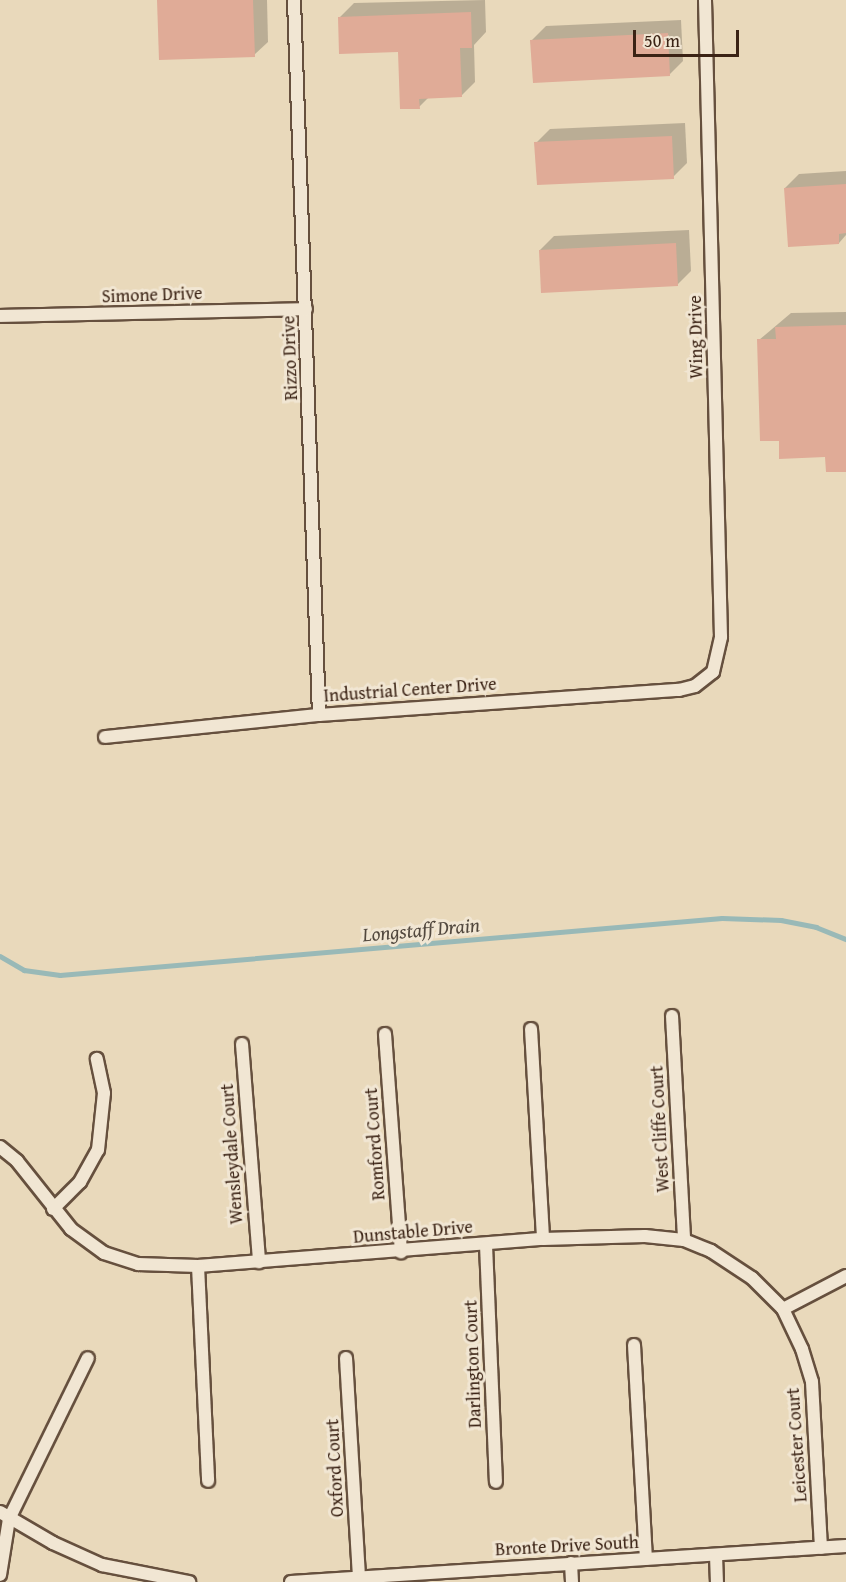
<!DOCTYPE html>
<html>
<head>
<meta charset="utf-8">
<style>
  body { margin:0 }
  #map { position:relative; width:846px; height:1582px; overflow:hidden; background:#e9d9bb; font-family:"Gentium Book Plus",serif }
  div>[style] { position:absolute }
  .shadow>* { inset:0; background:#0003 }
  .stream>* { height:4.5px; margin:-2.25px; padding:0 2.25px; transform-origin:2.25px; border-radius:2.25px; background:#99b9b7 }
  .building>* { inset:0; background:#e0ab97 }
  .roads { filter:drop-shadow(2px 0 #66503e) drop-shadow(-2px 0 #66503e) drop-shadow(0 2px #66503e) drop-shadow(0 -2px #66503e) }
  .street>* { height:12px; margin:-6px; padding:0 6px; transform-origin:6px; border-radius:6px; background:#f1e6d3 }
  span { translate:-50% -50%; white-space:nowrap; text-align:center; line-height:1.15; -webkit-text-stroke:6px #f1e6d3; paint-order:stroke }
  .street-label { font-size:18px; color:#3b2315 }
  .water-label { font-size:20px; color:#52483e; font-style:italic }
  .scale { position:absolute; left:633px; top:30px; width:106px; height:27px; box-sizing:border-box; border:3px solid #3b2315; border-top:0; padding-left:8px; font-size:18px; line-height:21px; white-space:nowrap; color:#3b2315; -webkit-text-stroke:4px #f1e6d3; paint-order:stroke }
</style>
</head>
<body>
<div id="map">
  <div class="shadow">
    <div style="clip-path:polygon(159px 0,267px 0,268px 42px,254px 55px)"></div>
    <div style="clip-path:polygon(485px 0,486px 32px,474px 45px,475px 82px,461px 96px,429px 97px,419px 107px,399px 51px,340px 17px,354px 3px)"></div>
    <div style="clip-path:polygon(681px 20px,683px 61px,669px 75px,532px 40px,546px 26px)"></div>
    <div style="clip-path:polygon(685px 123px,687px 163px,673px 177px,536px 143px,550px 129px)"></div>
    <div style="clip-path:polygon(846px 171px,846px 235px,839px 243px,785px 188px,799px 174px)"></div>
    <div style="clip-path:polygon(689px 230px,691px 271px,677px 285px,540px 250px,554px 236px)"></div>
    <div style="clip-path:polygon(846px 312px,846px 470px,827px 456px,780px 439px,759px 340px,791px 313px)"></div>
  </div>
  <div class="stream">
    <div style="left:0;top:956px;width:28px;rotate:30deg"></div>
    <div style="left:24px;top:970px;width:36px;rotate:8deg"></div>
    <div style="left:60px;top:975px;width:664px;rotate:-4.92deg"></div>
    <div style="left:722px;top:918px;width:59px;rotate:1.9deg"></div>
    <div style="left:781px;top:920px;width:36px;rotate:11deg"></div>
    <div style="left:816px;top:927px;width:32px;rotate:22deg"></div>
  </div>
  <div class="building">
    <div style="clip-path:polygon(157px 0,253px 0,255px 57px,159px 60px)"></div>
    <div style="clip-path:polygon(471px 12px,472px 48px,460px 48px,462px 97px,419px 99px,420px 109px,400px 109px,398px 52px,339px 54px,338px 17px)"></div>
    <div style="clip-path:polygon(668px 33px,670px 76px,533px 83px,530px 40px)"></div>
    <div style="clip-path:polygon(672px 136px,674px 179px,537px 185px,534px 142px)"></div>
    <div style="clip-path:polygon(846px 184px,846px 233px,839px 234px,839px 244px,788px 247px,784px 188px)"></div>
    <div style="clip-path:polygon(676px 243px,678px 286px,541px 293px,539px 250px)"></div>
    <div style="clip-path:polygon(846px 325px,846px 472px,826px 472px,825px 457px,779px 459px,779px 441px,760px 441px,757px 339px,776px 339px,775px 327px)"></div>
  </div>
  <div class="roads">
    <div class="street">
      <div style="left:294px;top:0;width:715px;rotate:88deg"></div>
      <div style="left:0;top:316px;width:306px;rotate:-1.3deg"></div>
      <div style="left:105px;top:737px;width:215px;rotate:-5.9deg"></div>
      <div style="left:319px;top:715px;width:361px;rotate:-4deg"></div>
      <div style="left:679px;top:690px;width:16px;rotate:-14deg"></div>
      <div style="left:695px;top:686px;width:23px;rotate:-38deg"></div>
      <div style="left:713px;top:672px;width:36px;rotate:-77deg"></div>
      <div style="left:721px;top:637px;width:637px;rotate:-91.44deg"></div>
      <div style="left:672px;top:1016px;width:224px;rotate:86.9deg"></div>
      <div style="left:531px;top:1029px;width:210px;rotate:86.7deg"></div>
      <div style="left:385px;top:1034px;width:219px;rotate:85.8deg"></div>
      <div style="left:242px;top:1044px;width:219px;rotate:85.5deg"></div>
      <div style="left:0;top:1147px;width:22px;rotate:39deg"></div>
      <div style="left:17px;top:1161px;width:87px;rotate:51.5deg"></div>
      <div style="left:71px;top:1229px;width:41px;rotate:36deg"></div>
      <div style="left:104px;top:1253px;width:36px;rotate:18deg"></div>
      <div style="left:138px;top:1264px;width:60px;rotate:1.9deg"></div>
      <div style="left:198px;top:1266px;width:346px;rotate:-4.5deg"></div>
      <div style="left:543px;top:1239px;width:102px;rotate:-1.7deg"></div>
      <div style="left:645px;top:1236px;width:39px;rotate:6deg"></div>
      <div style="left:684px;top:1240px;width:29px;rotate:22deg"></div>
      <div style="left:711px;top:1251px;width:49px;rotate:33.4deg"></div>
      <div style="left:752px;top:1278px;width:44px;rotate:45deg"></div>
      <div style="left:783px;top:1309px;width:71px;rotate:-27.6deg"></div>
      <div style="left:53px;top:1209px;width:38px;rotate:-45deg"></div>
      <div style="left:80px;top:1182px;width:37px;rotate:-61deg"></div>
      <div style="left:98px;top:1150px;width:57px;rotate:-84deg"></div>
      <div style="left:104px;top:1093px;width:35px;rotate:-102deg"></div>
      <div style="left:486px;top:1245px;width:237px;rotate:87.6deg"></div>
      <div style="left:198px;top:1266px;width:215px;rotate:87.3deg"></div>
      <div style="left:783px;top:1309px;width:44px;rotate:64.6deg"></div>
      <div style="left:802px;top:1349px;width:34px;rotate:73deg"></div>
      <div style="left:812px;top:1382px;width:166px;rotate:86.9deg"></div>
      <div style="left:634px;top:1345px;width:214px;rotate:86.8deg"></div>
      <div style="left:346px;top:1358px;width:219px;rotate:86.6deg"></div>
      <div style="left:0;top:1512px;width:61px;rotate:30.3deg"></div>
      <div style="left:53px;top:1543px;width:54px;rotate:24.2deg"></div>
      <div style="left:102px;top:1565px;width:89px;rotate:11.1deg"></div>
      <div style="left:716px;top:1555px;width:27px;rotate:88deg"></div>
      <div style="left:571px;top:1563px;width:19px;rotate:87deg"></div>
      <div style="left:0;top:1575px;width:57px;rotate:-80.9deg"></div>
      <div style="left:9px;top:1519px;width:179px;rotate:-63.9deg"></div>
      <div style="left:291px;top:1582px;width:556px;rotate:-3.71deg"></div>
    </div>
  </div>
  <div class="street-label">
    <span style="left:152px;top:295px;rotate:-2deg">Simone Drive</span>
    <span style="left:696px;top:337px;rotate:-91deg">Wing Drive</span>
    <span style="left:290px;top:358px;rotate:-92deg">Rizzo Drive</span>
    <span style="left:410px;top:690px;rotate:-4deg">Industrial Center Drive</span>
    <span style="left:660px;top:1129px;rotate:-93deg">West Cliffe Court</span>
    <span style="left:375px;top:1144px;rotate:-94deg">Romford Court</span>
    <span style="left:232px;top:1154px;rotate:-94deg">Wensleydale Court</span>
    <span style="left:413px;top:1232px;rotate:-5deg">Dunstable Drive</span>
    <span style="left:473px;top:1364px;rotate:-92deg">Darlington Court</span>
    <span style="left:797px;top:1445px;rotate:-94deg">Leicester Court</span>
    <span style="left:335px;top:1468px;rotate:-93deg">Oxford Court</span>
    <span style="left:567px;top:1546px;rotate:-3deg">Bronte Drive South</span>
  </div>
  <div class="water-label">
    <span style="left:421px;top:929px;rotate:-5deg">Longstaff Drain</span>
  </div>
  <div class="scale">50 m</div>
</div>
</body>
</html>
